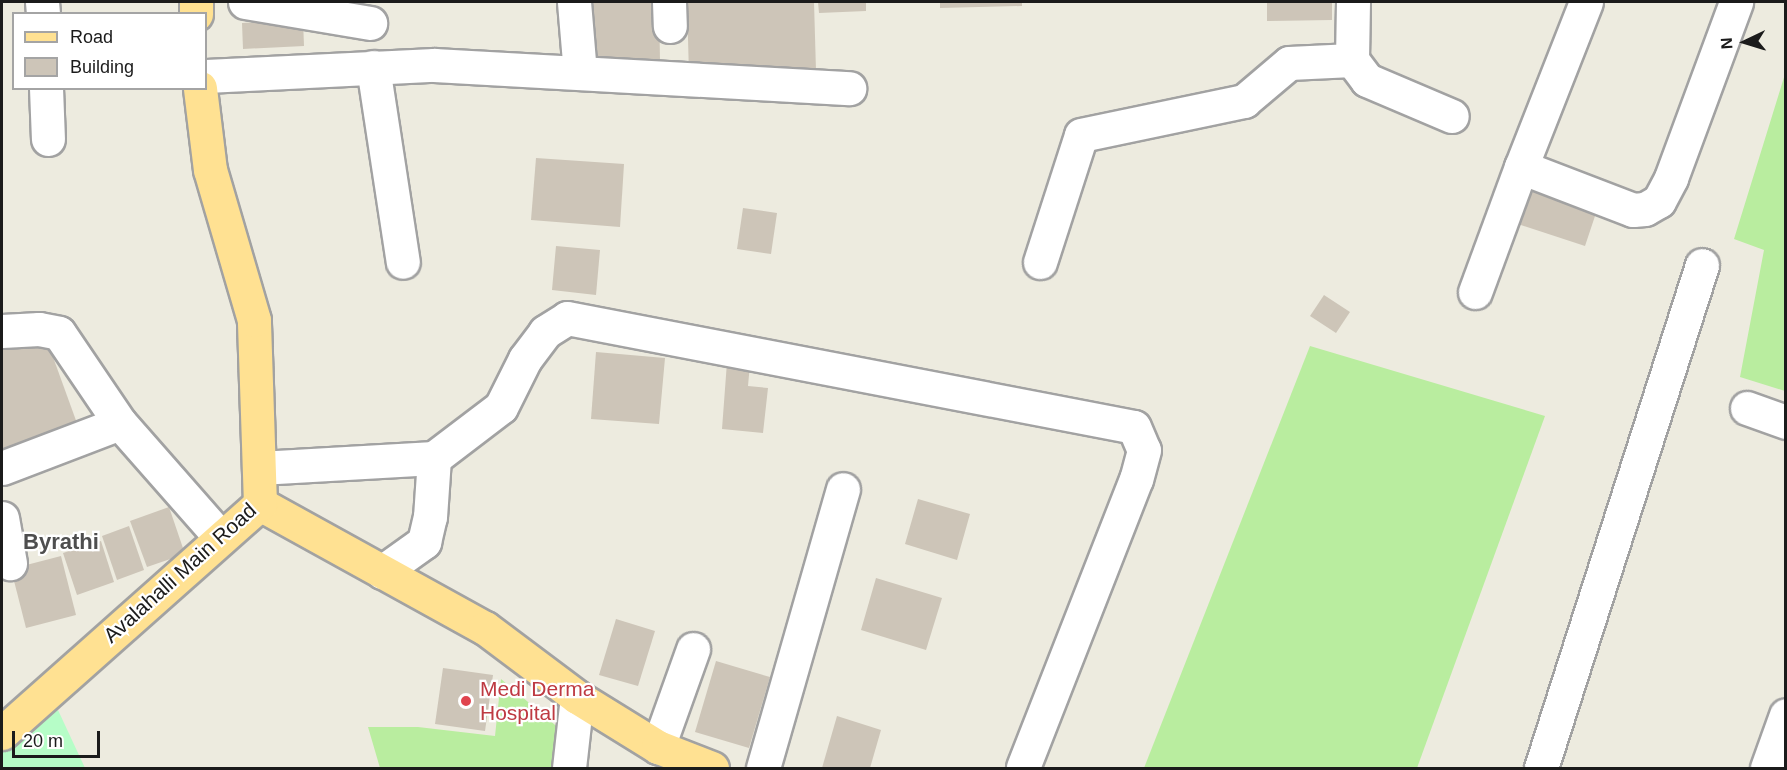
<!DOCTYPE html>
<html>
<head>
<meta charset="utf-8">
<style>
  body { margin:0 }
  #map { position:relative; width:1787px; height:770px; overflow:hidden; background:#edebdf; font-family:Helvetica,sans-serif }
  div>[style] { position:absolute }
  .grass>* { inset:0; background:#b9ed9f }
  .park>* { inset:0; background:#b6fdc7 }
  .building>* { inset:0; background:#cdc5b8 }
  .roads { filter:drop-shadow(2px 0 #a2a2a2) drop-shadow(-2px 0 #a2a2a2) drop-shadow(0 2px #a2a2a2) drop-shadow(0 -2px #a2a2a2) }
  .minor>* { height:33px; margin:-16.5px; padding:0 16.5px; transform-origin:16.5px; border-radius:16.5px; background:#fff }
  .major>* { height:33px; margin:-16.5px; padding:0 16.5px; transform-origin:16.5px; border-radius:16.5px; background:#ffe192 }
  .dots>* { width:16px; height:16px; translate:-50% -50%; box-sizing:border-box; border:3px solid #fff; border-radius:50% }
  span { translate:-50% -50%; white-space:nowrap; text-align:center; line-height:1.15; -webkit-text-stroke:4.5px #fff; paint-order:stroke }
  .street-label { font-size:21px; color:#1b1b1b }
  .health-label { font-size:21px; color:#be3a42 }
  .left { translate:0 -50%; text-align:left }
  .neighbourhood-label { font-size:22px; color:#4e4e4e; font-weight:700 }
  .frame { position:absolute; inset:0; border:3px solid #1b1b1b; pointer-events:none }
  .legend { position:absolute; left:12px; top:12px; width:195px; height:78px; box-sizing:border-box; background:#fff; border:2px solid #a4a4a4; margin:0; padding:8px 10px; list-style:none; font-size:18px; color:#1b1b1b }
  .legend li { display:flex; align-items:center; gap:12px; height:30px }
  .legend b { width:30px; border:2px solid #a4a4a4 }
  .north { position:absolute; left:1715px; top:12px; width:60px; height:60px; -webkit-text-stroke:4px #fff; paint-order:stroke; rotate:266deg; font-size:16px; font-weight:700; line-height:24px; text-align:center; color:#1b1b1b }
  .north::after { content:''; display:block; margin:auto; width:21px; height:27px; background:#1b1b1b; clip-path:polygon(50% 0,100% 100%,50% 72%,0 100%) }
  .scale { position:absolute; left:12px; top:731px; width:88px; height:27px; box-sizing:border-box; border:3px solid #1b1b1b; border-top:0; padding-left:8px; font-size:18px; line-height:21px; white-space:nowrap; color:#1b1b1b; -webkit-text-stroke:4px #fff; paint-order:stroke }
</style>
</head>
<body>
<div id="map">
  <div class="grass">
    <div style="clip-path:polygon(1785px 74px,1785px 391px,1740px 377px,1764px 250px,1734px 239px)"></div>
    <div style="clip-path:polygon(1310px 346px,1545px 416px,1417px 768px,1144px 768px)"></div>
    <div style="clip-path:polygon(501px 679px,561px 730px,557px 768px,380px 768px,368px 727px,418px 727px,495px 736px)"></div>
  </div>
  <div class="park">
    <div style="clip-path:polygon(58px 710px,85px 768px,2px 768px,2px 749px)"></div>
  </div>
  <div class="building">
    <div style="clip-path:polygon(585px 2px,659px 2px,660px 62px,586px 62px)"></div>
    <div style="clip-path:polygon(687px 2px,814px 2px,816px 71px,689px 75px)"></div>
    <div style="clip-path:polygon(818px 2px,866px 2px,866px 11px,819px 13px)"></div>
    <div style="clip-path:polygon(940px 2px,1022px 2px,1022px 6px,940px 8px)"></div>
    <div style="clip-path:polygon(1267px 2px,1332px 2px,1332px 20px,1267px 21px)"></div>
    <div style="clip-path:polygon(303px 20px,304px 46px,243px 49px,242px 23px)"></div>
    <div style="clip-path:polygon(536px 158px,624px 164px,620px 227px,531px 220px)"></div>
    <div style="clip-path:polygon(1529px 190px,1596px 213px,1585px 246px,1518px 224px)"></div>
    <div style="clip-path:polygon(743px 208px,777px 213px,771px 254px,737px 249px)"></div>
    <div style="clip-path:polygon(556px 246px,600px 250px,596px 295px,552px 290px)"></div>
    <div style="clip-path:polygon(1324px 295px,1350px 312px,1336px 333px,1310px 316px)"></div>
    <div style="clip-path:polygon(49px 346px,78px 426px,2px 453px,2px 350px)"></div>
    <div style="clip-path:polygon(596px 352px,665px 358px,659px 424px,591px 419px)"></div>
    <div style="clip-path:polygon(727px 362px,750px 364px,748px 386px,768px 388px,763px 433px,722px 429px)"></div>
    <div style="clip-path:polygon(918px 499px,970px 514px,957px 560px,905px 544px)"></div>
    <div style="clip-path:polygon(169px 507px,185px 554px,147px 567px,130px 521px)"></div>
    <div style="clip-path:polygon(129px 526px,144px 570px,117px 580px,102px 536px)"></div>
    <div style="clip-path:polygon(101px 541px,114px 582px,77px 595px,63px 553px)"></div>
    <div style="clip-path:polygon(61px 556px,76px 615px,26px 628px,11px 569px)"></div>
    <div style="clip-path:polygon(876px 578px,942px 598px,926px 650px,861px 630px)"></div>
    <div style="clip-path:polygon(616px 619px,655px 631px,638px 686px,599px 675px)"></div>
    <div style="clip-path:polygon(716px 661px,770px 677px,749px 748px,695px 732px)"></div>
    <div style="clip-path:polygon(443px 668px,493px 675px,485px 731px,435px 724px)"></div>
    <div style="clip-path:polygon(837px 716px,881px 730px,870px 768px,822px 768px)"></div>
  </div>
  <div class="roads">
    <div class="minor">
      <div style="left:42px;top:2px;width:12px;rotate:85deg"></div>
      <div style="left:245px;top:2px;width:127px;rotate:9.5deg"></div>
      <div style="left:574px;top:2px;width:71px;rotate:85.2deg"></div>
      <div style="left:669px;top:2px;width:24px;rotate:88deg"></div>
      <div style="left:1353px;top:2px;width:58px;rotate:91deg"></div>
      <div style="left:1352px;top:60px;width:25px;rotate:53deg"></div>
      <div style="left:1367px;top:80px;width:92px;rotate:23deg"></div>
      <div style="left:1586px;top:2px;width:177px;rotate:111.5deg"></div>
      <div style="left:1521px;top:167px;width:120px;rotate:21deg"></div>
      <div style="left:1633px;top:210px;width:12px;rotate:-5deg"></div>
      <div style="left:1645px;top:209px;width:16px;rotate:-30deg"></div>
      <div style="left:1659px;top:201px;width:26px;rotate:-62deg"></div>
      <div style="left:1671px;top:178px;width:188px;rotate:-69.7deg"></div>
      <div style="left:373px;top:67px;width:197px;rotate:81.3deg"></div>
      <div style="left:206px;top:76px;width:228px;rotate:-2.8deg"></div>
      <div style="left:434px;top:65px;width:416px;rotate:3.2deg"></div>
      <div style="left:46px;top:88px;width:51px;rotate:87.8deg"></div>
      <div style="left:1040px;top:262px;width:133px;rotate:-72.1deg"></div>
      <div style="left:1081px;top:135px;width:167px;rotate:-11.8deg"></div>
      <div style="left:1244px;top:101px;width:59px;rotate:-40.2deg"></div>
      <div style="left:1289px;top:63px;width:63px;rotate:-2.7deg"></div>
      <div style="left:1475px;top:292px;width:133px;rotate:-69.8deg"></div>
      <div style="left:2px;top:331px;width:37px;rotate:-3deg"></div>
      <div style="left:39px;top:329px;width:20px;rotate:11deg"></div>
      <div style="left:59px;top:333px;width:109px;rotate:55.9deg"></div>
      <div style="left:120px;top:423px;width:153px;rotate:48.7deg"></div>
      <div style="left:1747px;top:408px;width:41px;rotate:19.7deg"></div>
      <div style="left:2px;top:468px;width:126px;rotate:-20.9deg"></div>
      <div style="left:259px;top:468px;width:175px;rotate:-3.3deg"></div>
      <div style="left:434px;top:458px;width:84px;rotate:-37.3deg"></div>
      <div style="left:501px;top:407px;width:54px;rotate:-63.4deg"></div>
      <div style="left:525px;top:359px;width:34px;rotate:-53deg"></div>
      <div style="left:545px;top:332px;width:26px;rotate:-32deg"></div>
      <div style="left:567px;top:318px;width:577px;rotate:10.88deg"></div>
      <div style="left:1134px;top:427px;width:25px;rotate:67deg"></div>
      <div style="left:1144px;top:450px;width:30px;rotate:105deg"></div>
      <div style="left:1136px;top:479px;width:310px;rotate:111.4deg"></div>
      <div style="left:2px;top:518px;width:46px;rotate:79.9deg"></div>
      <div style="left:382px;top:572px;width:52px;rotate:-35.5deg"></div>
      <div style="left:424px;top:542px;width:26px;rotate:-77deg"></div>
      <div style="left:430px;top:517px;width:59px;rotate:-86.1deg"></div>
      <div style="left:658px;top:747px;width:104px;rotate:-70.3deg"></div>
      <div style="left:569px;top:768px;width:71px;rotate:-83.6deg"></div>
      <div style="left:763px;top:768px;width:290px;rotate:-74deg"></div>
      <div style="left:1541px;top:768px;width:528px;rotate:-72.25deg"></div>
      <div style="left:1767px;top:768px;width:56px;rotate:-70.3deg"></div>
    </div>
    <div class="major">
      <div style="left:196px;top:2px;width:12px;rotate:90deg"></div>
      <div style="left:260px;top:504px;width:257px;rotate:28.9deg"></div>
      <div style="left:485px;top:628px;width:115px;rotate:36.9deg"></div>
      <div style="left:577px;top:697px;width:95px;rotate:31.7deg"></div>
      <div style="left:658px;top:747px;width:58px;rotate:21.3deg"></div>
      <div style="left:2px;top:733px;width:345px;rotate:-41.6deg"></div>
      <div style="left:260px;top:504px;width:184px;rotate:-91.9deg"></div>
      <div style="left:254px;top:320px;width:156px;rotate:-106.3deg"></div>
      <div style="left:210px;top:170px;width:83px;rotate:-97deg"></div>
    </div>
  </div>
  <div class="dots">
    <div style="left:466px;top:701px;background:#e0444e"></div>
  </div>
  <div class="street-label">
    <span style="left:180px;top:573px;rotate:-42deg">Avalahalli Main Road</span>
  </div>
  <div class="health-label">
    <span class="left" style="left:480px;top:701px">Medi Derma<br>Hospital</span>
  </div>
  <div class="neighbourhood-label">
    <span style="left:61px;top:542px">Byrathi</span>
  </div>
  <div class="frame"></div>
  <ul class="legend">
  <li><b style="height:8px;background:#ffe192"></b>Road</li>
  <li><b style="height:16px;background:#cdc5b8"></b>Building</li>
  </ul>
  <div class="north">N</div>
  <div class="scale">20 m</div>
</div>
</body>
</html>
